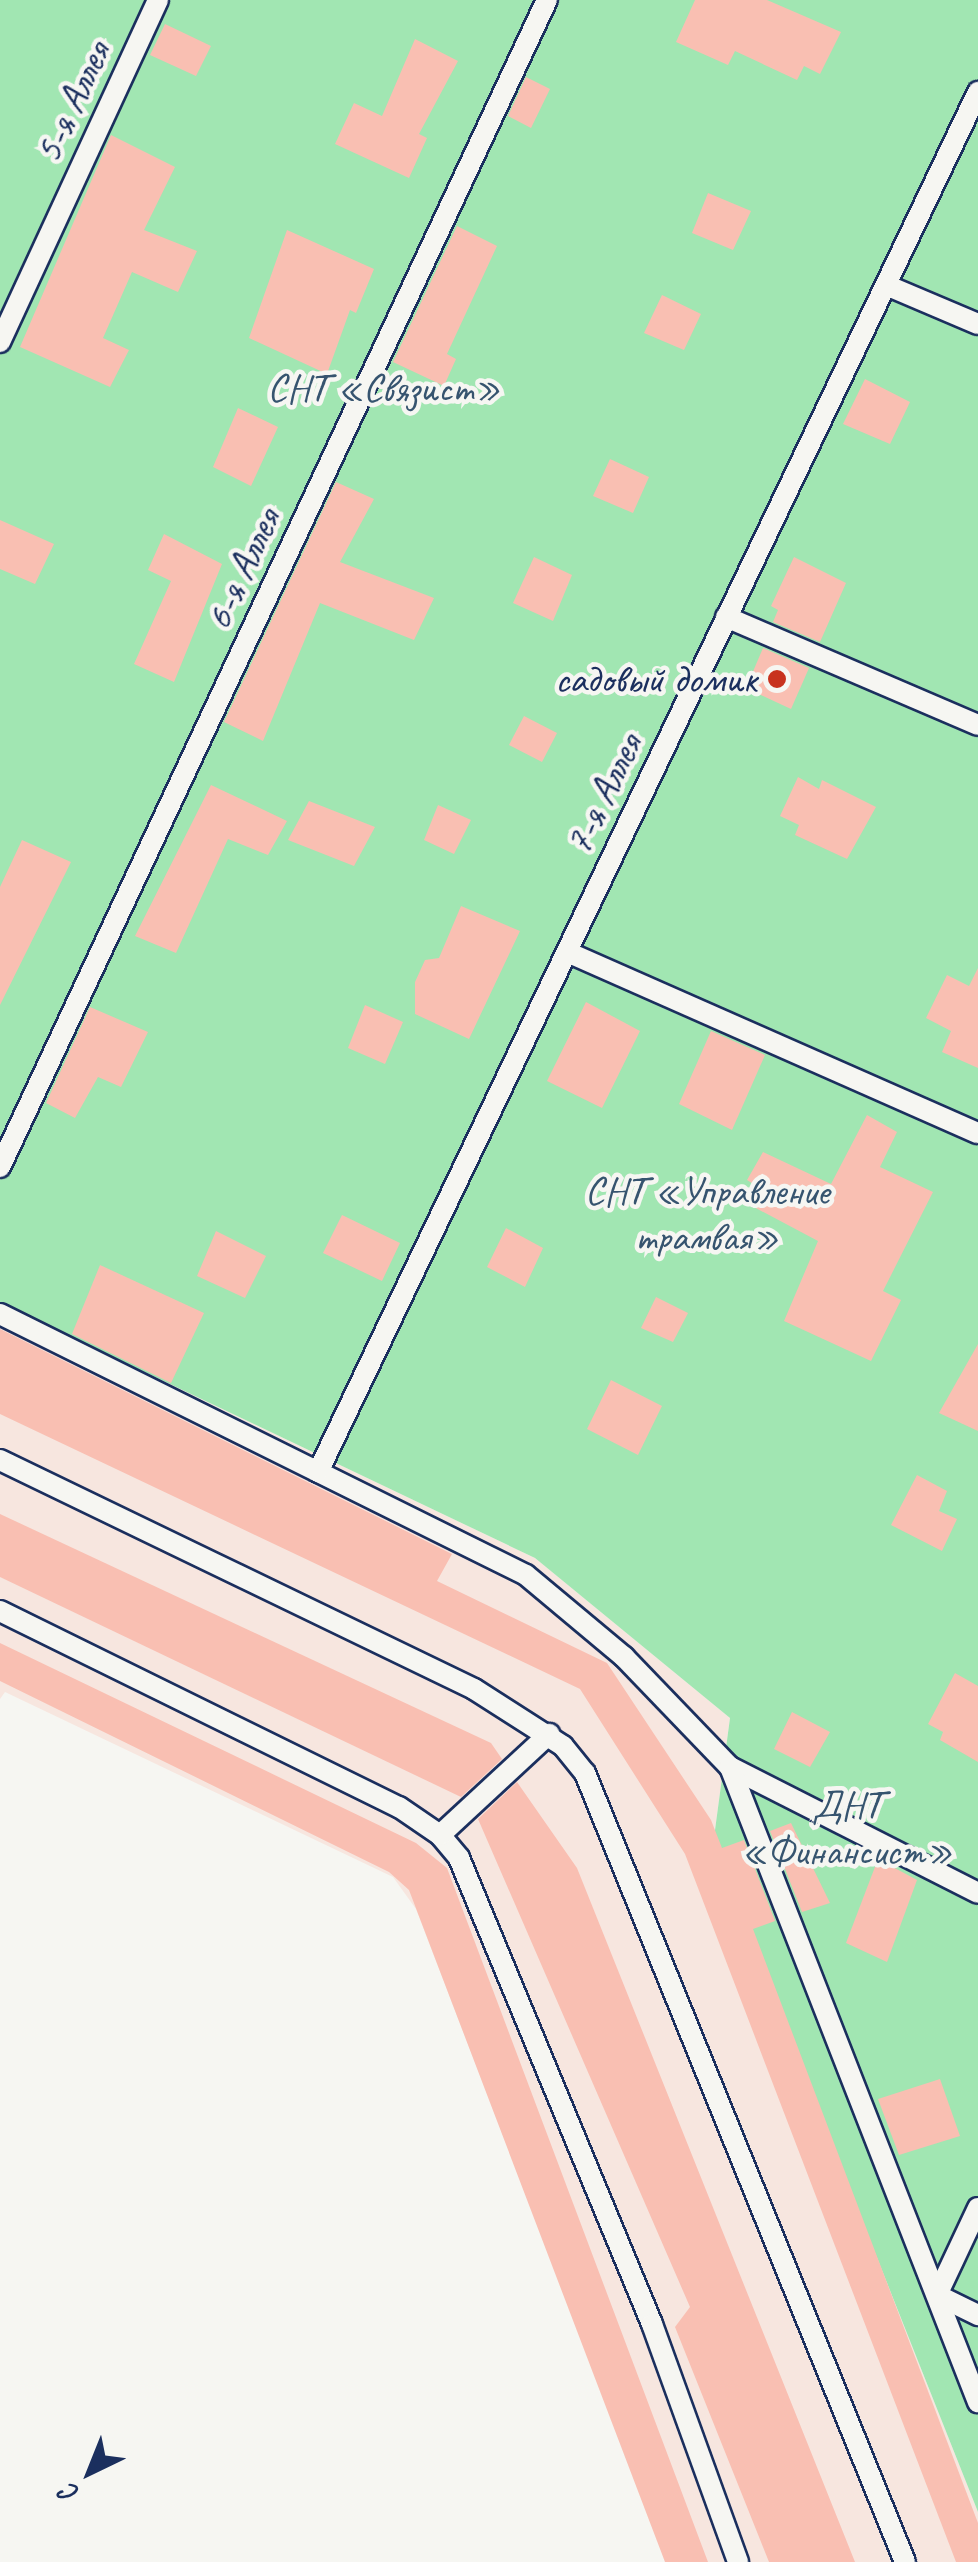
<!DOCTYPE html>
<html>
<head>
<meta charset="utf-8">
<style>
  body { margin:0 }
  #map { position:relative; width:978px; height:2562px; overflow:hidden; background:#f6f6f2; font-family:Caveat,sans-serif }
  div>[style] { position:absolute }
  .built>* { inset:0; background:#f7e6df }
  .green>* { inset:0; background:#a1e6b2 }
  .building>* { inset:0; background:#f9bfb2 }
  .roads { filter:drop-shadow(2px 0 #1b2f5e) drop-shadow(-2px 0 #1b2f5e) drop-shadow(0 2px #1b2f5e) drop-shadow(0 -2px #1b2f5e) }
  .service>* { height:20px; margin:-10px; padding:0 10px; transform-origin:10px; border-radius:10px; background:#f6f6f2 }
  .dots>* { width:28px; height:28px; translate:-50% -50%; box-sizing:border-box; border:5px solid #f6f6f2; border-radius:50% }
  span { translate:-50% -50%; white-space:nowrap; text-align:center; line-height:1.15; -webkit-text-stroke:9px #f6f6f2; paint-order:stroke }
  .street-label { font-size:40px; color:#1b2f5e }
  .park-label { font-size:40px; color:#36546f }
  .poi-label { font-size:40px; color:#1b2f5e }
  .right { translate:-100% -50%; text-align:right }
  .north { position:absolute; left:40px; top:2422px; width:100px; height:100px; -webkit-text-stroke:8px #f6f6f2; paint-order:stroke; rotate:223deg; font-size:28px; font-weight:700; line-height:40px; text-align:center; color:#1b2f5e }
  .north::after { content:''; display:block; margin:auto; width:35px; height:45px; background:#1b2f5e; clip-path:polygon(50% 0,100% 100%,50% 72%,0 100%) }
</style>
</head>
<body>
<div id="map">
  <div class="built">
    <div style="clip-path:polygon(0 1303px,535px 1558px,730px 1718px,713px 1845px,978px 2512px,978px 2562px,667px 2562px,416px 1909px,393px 1877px,5px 1692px,0 1699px)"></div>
  </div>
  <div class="green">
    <div style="clip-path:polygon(0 0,978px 0,978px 2512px,713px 1845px,730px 1718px,535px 1558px,0 1303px)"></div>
  </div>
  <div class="building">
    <div style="clip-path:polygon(695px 0,767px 0,841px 32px,820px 74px,804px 66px,797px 80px,735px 51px,728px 65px,676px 42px)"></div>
    <div style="clip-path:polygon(165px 24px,211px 46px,196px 76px,150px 55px)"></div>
    <div style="clip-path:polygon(415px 39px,458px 61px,419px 134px,427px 138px,409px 178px,335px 144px,354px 103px,382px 116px)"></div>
    <div style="clip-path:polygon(526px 77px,550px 89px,531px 128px,508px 116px)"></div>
    <div style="clip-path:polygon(111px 135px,175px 167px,144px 230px,197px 251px,178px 292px,132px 272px,103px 338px,129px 350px,110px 387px,20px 347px)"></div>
    <div style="clip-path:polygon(708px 193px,751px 211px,733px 250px,692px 233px)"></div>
    <div style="clip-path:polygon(457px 226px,497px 246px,447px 354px,456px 359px,444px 386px,393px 362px)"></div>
    <div style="clip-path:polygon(287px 230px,374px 269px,356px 313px,350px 310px,327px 374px,249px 338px)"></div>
    <div style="clip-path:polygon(662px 295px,701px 314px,684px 350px,644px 333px)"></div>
    <div style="clip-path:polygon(865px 379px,910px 402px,890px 444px,843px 424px)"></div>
    <div style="clip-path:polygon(238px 408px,278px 427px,251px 486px,213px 467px)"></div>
    <div style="clip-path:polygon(610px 459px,649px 477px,633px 513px,593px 496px)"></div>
    <div style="clip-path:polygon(336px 482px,374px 499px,340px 562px,434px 598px,414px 640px,320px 603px,263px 741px,224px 722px)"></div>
    <div style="clip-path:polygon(0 520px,54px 544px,35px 584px,0 569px)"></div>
    <div style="clip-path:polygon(164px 534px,222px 564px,174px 682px,134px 664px,171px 581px,148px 570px)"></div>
    <div style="clip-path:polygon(534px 557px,572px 575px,553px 621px,513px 603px)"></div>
    <div style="clip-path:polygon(794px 557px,846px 583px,820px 642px,773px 622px,778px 610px,771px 606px)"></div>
    <div style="clip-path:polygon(763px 648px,809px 668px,791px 709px,746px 688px)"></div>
    <div style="clip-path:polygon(524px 716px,557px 733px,542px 762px,509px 745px)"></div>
    <div style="clip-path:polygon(798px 777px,819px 789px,822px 780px,876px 807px,847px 859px,795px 835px,799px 825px,780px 816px)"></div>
    <div style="clip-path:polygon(211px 785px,287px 821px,268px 855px,228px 839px,176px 953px,135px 936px)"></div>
    <div style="clip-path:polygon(309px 801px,375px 827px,354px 866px,288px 840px)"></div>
    <div style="clip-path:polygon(438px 805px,471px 820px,454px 854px,424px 840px)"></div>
    <div style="clip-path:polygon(22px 840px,71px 862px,0 1005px,0 887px)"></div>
    <div style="clip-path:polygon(461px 906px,520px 931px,469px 1039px,415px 1014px,415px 982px,425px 960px,439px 958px)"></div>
    <div style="clip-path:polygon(978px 968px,978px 1068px,942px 1052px,951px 1031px,926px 1018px,947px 975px,969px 986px)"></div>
    <div style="clip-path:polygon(586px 1002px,640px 1031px,602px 1108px,547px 1081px)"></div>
    <div style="clip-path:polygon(365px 1005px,403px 1022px,385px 1064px,348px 1048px)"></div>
    <div style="clip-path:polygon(90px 1007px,148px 1032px,121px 1087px,98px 1077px,75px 1118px,46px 1103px)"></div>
    <div style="clip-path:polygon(711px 1031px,765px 1055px,732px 1130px,679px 1104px)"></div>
    <div style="clip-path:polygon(867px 1115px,897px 1132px,880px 1167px,933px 1192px,883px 1291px,901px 1300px,871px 1361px,784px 1321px,818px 1241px,750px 1205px,758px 1187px,747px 1180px,763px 1152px,831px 1184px)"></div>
    <div style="clip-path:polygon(342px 1215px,400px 1243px,382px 1281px,323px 1253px)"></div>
    <div style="clip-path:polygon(506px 1228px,543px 1248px,525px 1287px,487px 1267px)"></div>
    <div style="clip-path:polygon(216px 1231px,266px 1256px,245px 1298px,197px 1276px)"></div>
    <div style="clip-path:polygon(100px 1265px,204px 1313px,171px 1383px,72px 1334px)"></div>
    <div style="clip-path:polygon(656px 1297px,688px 1313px,673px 1342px,641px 1328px)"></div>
    <div style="clip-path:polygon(0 1329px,452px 1554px,437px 1581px,607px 1663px,711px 1820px,722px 1848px,744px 1840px,775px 1921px,753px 1929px,978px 2523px,978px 2562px,956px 2562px,685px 1854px,580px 1689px,0 1414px)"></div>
    <div style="clip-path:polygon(978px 1344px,978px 1431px,939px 1413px)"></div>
    <div style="clip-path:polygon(611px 1380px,662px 1406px,638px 1455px,587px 1429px)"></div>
    <div style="clip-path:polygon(917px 1475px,947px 1491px,939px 1511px,957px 1519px,942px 1551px,891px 1525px)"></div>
    <div style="clip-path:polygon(0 1514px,491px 1743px,502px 1759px,461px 1797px,0 1577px)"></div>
    <div style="clip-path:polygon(0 1643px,416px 1843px,447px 1868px,708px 2562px,665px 2562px,409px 1890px,389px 1872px,0 1681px)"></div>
    <div style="clip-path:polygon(955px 1673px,978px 1686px,978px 1762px,940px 1740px,943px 1732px,928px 1724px)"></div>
    <div style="clip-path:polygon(792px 1712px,830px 1732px,810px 1767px,774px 1749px)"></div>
    <div style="clip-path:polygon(517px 1782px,577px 1868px,855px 2562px,769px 2562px,675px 2327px,690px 2307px,478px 1819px)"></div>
    <div style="clip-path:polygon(791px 1823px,830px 1903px,802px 1912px,770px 1831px)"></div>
    <div style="clip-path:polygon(878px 1859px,917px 1880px,887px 1962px,846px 1943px)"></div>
    <div style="clip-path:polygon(940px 2079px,960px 2136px,899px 2155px,878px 2099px)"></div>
  </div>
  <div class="roads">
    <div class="service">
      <div style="left:886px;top:285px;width:100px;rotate:23deg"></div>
      <div style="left:0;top:342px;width:377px;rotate:-65.2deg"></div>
      <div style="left:726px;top:617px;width:274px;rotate:23.2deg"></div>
      <div style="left:567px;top:952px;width:449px;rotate:23.8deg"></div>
      <div style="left:0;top:1167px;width:1289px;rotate:-64.89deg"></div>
      <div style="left:0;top:1314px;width:587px;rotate:26.39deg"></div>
      <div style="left:526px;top:1575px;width:128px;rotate:39.9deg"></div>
      <div style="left:624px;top:1657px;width:153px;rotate:46.1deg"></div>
      <div style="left:730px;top:1767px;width:278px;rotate:26.9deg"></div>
      <div style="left:0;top:1460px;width:526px;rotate:25.79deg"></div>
      <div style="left:474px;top:1689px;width:106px;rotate:32.6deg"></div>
      <div style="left:563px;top:1746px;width:35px;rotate:51deg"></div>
      <div style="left:585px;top:1773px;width:851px;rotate:67.92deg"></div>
      <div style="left:318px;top:1472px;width:1530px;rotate:-64.44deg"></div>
      <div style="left:0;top:1611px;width:445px;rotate:26.2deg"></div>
      <div style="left:399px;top:1807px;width:50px;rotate:34.3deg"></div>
      <div style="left:440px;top:1835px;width:30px;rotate:50deg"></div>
      <div style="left:459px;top:1858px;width:504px;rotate:67.5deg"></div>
      <div style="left:652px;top:2324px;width:253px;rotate:70.1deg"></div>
      <div style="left:730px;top:1767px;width:682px;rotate:68.67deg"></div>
      <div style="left:440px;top:1835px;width:149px;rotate:-42.8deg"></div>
      <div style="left:978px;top:2208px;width:96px;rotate:115.2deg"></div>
      <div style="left:937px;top:2295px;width:46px;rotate:26deg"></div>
    </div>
  </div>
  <div class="dots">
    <div style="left:777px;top:679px;background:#c8321e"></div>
  </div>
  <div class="street-label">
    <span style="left:72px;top:102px;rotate:-65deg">5-я Аллея</span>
    <span style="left:242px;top:569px;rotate:-65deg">6-я Аллея</span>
    <span style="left:603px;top:794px;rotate:-64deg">7-я Аллея</span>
  </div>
  <div class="park-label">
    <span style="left:384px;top:388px">СНТ «Связист»</span>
    <span style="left:707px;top:1214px">СНТ «Управление<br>трамвая»</span>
    <span style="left:847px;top:1828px">ДНТ<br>«Финансист»</span>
  </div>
  <div class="poi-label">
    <span class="right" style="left:757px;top:679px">садовый домик</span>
  </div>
  <div class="north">С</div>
</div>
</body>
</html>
